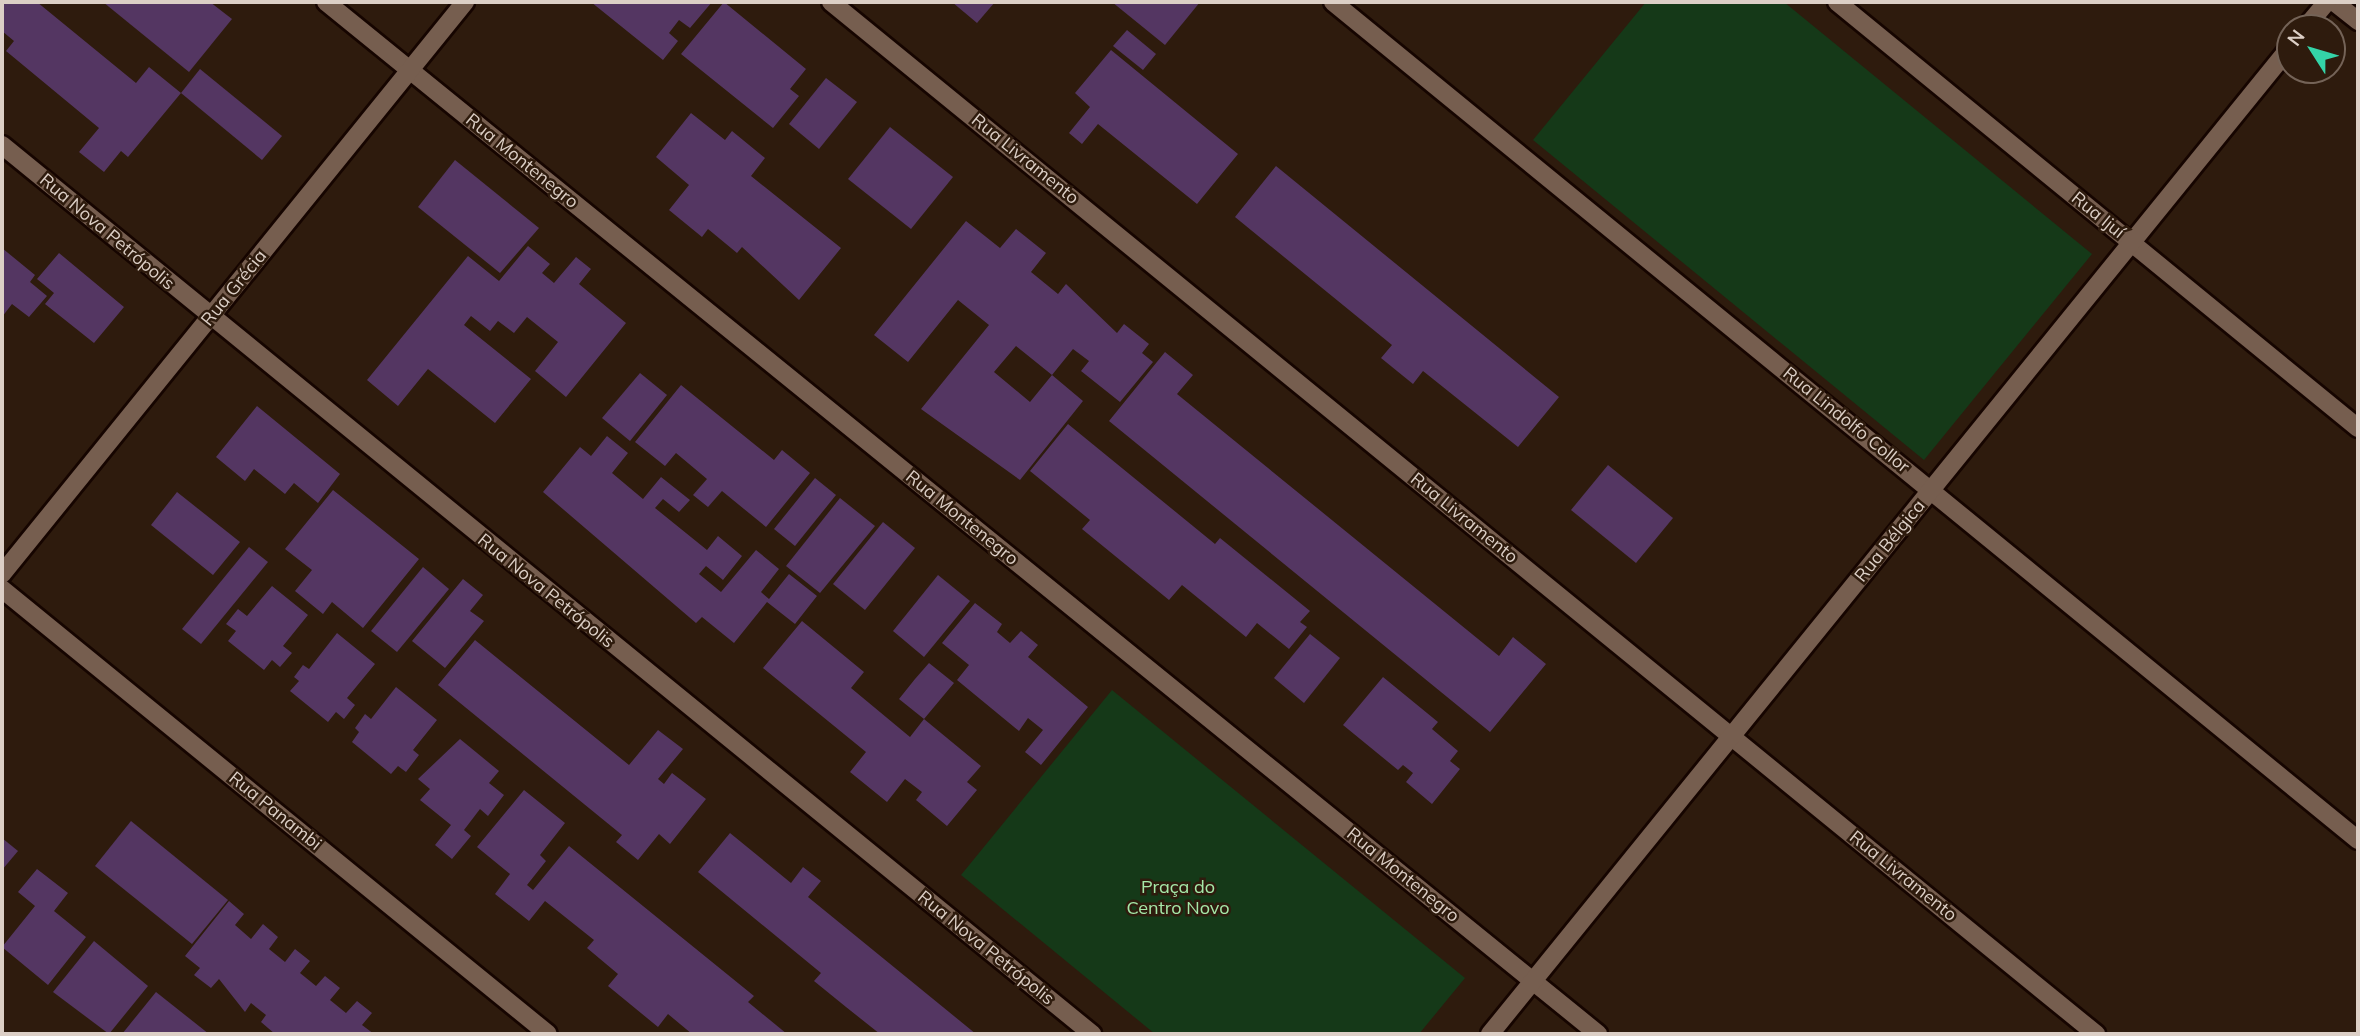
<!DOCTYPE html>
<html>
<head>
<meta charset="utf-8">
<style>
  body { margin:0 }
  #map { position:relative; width:2360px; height:1036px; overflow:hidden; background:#2e1b0d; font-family:Mulish,sans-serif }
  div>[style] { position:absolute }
  .green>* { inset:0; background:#153918 }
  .building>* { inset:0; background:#543662 }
  .roads { filter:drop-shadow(2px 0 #160500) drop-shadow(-2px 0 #160500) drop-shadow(0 2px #160500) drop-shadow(0 -2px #160500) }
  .minor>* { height:18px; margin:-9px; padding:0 9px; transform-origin:9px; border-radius:9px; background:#765e4f }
  .secondary>* { height:18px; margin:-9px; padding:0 9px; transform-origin:9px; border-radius:9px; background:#765e4f }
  span { translate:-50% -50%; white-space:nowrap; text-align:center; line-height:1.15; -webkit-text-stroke:5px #2e1b0d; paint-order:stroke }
  .street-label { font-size:18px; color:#dccfc6 }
  .park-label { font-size:18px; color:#a5e8a8 }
  .frame { position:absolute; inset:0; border:4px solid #dccfc6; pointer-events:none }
  .north { position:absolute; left:2276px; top:14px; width:70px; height:70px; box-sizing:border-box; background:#2e1b0d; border:2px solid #746357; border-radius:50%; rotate:307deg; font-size:19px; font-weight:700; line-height:28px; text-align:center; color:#dccfc6 }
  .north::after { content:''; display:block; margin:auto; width:24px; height:32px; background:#34d4a8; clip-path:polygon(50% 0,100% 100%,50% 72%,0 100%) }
</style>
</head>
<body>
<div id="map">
  <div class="green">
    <div style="clip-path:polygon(1646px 2px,1784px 2px,2092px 254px,1924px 460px,1533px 140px)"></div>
    <div style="clip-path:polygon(1112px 690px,1465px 978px,1419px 1034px,1155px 1034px,961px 875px)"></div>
  </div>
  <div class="building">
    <div style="clip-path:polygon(2px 2px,37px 2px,136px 83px,149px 67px,181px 93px,128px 157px,121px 151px,104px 172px,79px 152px,99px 128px,6px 51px,14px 41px,2px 31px)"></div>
    <div style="clip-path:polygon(103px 2px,210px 2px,232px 19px,189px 72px)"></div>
    <div style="clip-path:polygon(591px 2px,712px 2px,690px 28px,679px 20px,669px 33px,678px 41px,663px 60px)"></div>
    <div style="clip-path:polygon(724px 2px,806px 69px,790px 89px,799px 96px,773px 128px,681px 54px)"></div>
    <div style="clip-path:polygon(952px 2px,995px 2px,977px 23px)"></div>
    <div style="clip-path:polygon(1112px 2px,1200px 2px,1165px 45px)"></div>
    <div style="clip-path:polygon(1127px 30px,1156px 54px,1143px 70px,1113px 46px)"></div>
    <div style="clip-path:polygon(1111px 50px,1238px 154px,1197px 204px,1098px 124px,1082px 144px,1069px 133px,1090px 107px,1075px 93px)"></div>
    <div style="clip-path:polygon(200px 69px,282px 136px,262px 160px,181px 93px)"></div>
    <div style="clip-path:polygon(826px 78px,857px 102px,819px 149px,789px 124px)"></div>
    <div style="clip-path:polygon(691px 113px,725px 140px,732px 131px,765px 158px,751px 176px,841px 248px,799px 300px,742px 247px,737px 253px,708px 229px,702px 237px,669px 210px,689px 185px,656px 157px)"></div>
    <div style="clip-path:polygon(890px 127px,953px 177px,911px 229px,848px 179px)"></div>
    <div style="clip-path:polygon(455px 160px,539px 228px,500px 273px,418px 207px)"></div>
    <div style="clip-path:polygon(1276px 166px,1559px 397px,1518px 447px,1423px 371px,1413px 384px,1381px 358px,1392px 345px,1235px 217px)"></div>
    <div style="clip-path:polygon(966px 221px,1000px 248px,1016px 229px,1046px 253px,1031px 272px,1058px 294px,1066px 284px,1117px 333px,1124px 324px,1149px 344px,1142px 353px,1153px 362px,1120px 402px,1081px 371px,1089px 361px,1073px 349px,1052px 375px,1016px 346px,994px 372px,1030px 402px,1052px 375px,1083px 401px,1020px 480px,921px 409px,989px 325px,958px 300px,908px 362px,874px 335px)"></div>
    <div style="clip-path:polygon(528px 246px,550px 264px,542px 273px,554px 283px,576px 257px,591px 269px,579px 284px,626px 323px,566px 397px,535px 371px,558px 342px,527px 317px,514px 333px,498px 321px,490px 331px,471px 316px,464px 325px,531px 379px,495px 423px,428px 369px,398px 406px,367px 380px,468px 256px,499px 281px)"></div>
    <div style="clip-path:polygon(2px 248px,35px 275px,30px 282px,47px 296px,29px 317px,12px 304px,2px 317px)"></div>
    <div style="clip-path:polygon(59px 253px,124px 307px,94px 343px,45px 304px,54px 293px,37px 279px)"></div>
    <div style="clip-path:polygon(1165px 352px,1193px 375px,1177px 394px,1499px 656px,1513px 637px,1546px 664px,1490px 732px,1109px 421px)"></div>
    <div style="clip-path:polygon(640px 373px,667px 395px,630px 441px,602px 418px)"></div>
    <div style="clip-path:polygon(681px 385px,774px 460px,782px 450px,810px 473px,766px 527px,722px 491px,708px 507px,693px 495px,707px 479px,676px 453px,665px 466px,635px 442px)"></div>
    <div style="clip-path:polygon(257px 406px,340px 474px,318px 503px,294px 483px,285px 494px,254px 469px,245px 481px,216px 457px)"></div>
    <div style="clip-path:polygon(1068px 424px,1215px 544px,1220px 538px,1310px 611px,1300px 622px,1307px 627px,1289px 649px,1257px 623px,1246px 637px,1182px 585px,1169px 600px,1082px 529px,1090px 520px,1030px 471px)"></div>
    <div style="clip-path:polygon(607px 436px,628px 453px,612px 473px,643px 499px,661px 477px,690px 500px,679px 512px,663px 499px,655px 508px,707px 550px,718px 536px,742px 556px,723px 580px,706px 566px,699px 574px,721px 592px,756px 550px,779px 569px,761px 592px,769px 599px,789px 574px,817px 596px,795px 624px,767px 602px,734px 643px,702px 617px,696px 623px,543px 492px,580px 447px,591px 456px)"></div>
    <div style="clip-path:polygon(1608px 465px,1673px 518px,1636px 563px,1571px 510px)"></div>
    <div style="clip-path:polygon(815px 478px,836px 495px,795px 546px,774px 529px)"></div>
    <div style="clip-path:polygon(333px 490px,419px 559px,363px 628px,332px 602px,323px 614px,295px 591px,312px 570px,285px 549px)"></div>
    <div style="clip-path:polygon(177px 492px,240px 542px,213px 575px,151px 525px)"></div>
    <div style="clip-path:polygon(840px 498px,875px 526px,820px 593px,786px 566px)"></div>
    <div style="clip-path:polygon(883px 522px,915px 548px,865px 610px,833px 584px)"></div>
    <div style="clip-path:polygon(249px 547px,268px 562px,201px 644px,182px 629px)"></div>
    <div style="clip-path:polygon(423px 567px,449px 589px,397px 652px,371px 631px)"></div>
    <div style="clip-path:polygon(938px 575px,970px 601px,924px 657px,893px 631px)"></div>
    <div style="clip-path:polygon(463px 579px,483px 595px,470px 611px,484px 621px,445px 668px,412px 641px)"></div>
    <div style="clip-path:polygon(272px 586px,308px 615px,283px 646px,292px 653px,280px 667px,272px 660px,264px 670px,228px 641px,236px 631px,226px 624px,238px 609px,247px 616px)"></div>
    <div style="clip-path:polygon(975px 603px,1002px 624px,997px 632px,1010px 643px,1021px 631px,1038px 645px,1028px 657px,1088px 707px,1041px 765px,1025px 752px,1043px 730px,1028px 718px,1019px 731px,957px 680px,969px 665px,942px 643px)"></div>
    <div style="clip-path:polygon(802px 621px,864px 672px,851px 688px,910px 737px,924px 719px,899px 699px,915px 679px,929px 663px,954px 683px,924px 719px,981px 766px,967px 782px,977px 790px,947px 826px,916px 800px,922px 792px,905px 779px,887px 802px,850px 772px,866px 752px,763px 668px)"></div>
    <div style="clip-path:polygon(337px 633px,375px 664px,347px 698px,355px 705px,344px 719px,336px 712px,328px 722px,290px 691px,299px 681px,294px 677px,303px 665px,309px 669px)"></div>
    <div style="clip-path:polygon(1310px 634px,1340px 658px,1304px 703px,1274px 678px)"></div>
    <div style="clip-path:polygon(475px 640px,629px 765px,658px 730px,683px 749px,658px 779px,664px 784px,672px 773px,706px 799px,670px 844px,659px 834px,638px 860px,616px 842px,622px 835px,438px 685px)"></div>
    <div style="clip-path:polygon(1383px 677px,1438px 722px,1432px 729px,1458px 751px,1450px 761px,1460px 769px,1432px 804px,1406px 782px,1413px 773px,1403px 765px,1398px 770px,1343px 725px)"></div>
    <div style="clip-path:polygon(396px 687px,437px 720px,413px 750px,419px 755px,406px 772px,398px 766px,391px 774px,352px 742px,359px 732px,355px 728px,365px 714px,371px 719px)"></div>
    <div style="clip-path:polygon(460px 739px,499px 771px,489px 783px,504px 795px,488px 816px,480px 809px,464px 830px,471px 836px,452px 859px,435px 845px,451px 825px,420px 800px,430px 789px,418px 779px)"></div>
    <div style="clip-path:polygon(524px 790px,565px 823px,540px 855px,546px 861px,527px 885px,533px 890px,569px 846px,754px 996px,748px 1002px,787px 1034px,692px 1034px,668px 1014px,658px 1027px,608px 986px,618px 974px,587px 948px,594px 940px,545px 901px,529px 921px,495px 894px,510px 874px,477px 847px)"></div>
    <div style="clip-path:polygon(131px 821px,228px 900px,192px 944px,95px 866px)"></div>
    <div style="clip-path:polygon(730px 833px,791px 883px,803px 867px,821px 881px,808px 897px,976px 1034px,880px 1034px,846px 1007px,814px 981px,821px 973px,698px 872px)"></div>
    <div style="clip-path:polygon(2px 838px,18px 851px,2px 870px)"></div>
    <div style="clip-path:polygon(37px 869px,68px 893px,54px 911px,86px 937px,48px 985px,2px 947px,35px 906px,18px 892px)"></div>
    <div style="clip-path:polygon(229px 901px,244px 914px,235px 925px,251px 939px,263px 924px,278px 937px,269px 949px,285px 962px,295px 949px,310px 961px,300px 973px,316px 986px,325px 976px,340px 988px,330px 1000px,346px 1013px,357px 1001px,372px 1013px,362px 1025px,374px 1034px,275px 1034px,261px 1022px,266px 1015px,251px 1003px,245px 1012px,219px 979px,211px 988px,194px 975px,200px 968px,185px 956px)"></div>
    <div style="clip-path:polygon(94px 941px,148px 986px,109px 1034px,53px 992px)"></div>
    <div style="clip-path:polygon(156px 992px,209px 1034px,122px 1034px)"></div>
  </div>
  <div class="roads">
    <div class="minor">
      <div style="left:326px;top:2px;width:1638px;rotate:39.05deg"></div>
      <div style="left:831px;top:2px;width:1633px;rotate:39.21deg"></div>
      <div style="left:1333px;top:2px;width:1324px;rotate:39.27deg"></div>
      <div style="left:1837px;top:2px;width:673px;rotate:39.27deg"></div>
      <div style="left:2334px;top:2px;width:31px;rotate:38deg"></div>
      <div style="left:2305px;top:28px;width:34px;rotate:-50deg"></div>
      <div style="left:2px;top:145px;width:1407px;rotate:39.2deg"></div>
      <div style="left:2px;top:589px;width:704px;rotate:39.18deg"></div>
      <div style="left:1490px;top:1034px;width:1270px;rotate:-50.97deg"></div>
    </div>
    <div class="secondary">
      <div style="left:2px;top:574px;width:736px;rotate:-51.01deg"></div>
    </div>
  </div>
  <div class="street-label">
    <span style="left:1025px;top:159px;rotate:39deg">Rua Livramento</span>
    <span style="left:522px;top:161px;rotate:39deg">Rua Montenegro</span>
    <span style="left:2098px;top:215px;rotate:39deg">Rua Ijuí</span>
    <span style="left:107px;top:232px;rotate:40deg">Rua Nova Petrópolis</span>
    <span style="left:234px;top:288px;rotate:-51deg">Rua Grécia</span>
    <span style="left:1846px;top:420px;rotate:39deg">Rua Lindolfo Collor</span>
    <span style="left:962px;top:518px;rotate:39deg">Rua Montenegro</span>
    <span style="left:1464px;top:518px;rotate:39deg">Rua Livramento</span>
    <span style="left:1890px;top:541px;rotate:-51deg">Rua Bélgica</span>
    <span style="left:546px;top:591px;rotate:39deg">Rua Nova Petrópolis</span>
    <span style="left:275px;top:811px;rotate:39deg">Rua Panambi</span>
    <span style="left:1403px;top:875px;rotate:39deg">Rua Montenegro</span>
    <span style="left:1903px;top:876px;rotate:39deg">Rua Livramento</span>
    <span style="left:986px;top:948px;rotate:39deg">Rua Nova Petrópolis</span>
  </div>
  <div class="park-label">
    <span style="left:1178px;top:898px">Praça do<br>Centro Novo</span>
  </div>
  <div class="frame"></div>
  <div class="north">N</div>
</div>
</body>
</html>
